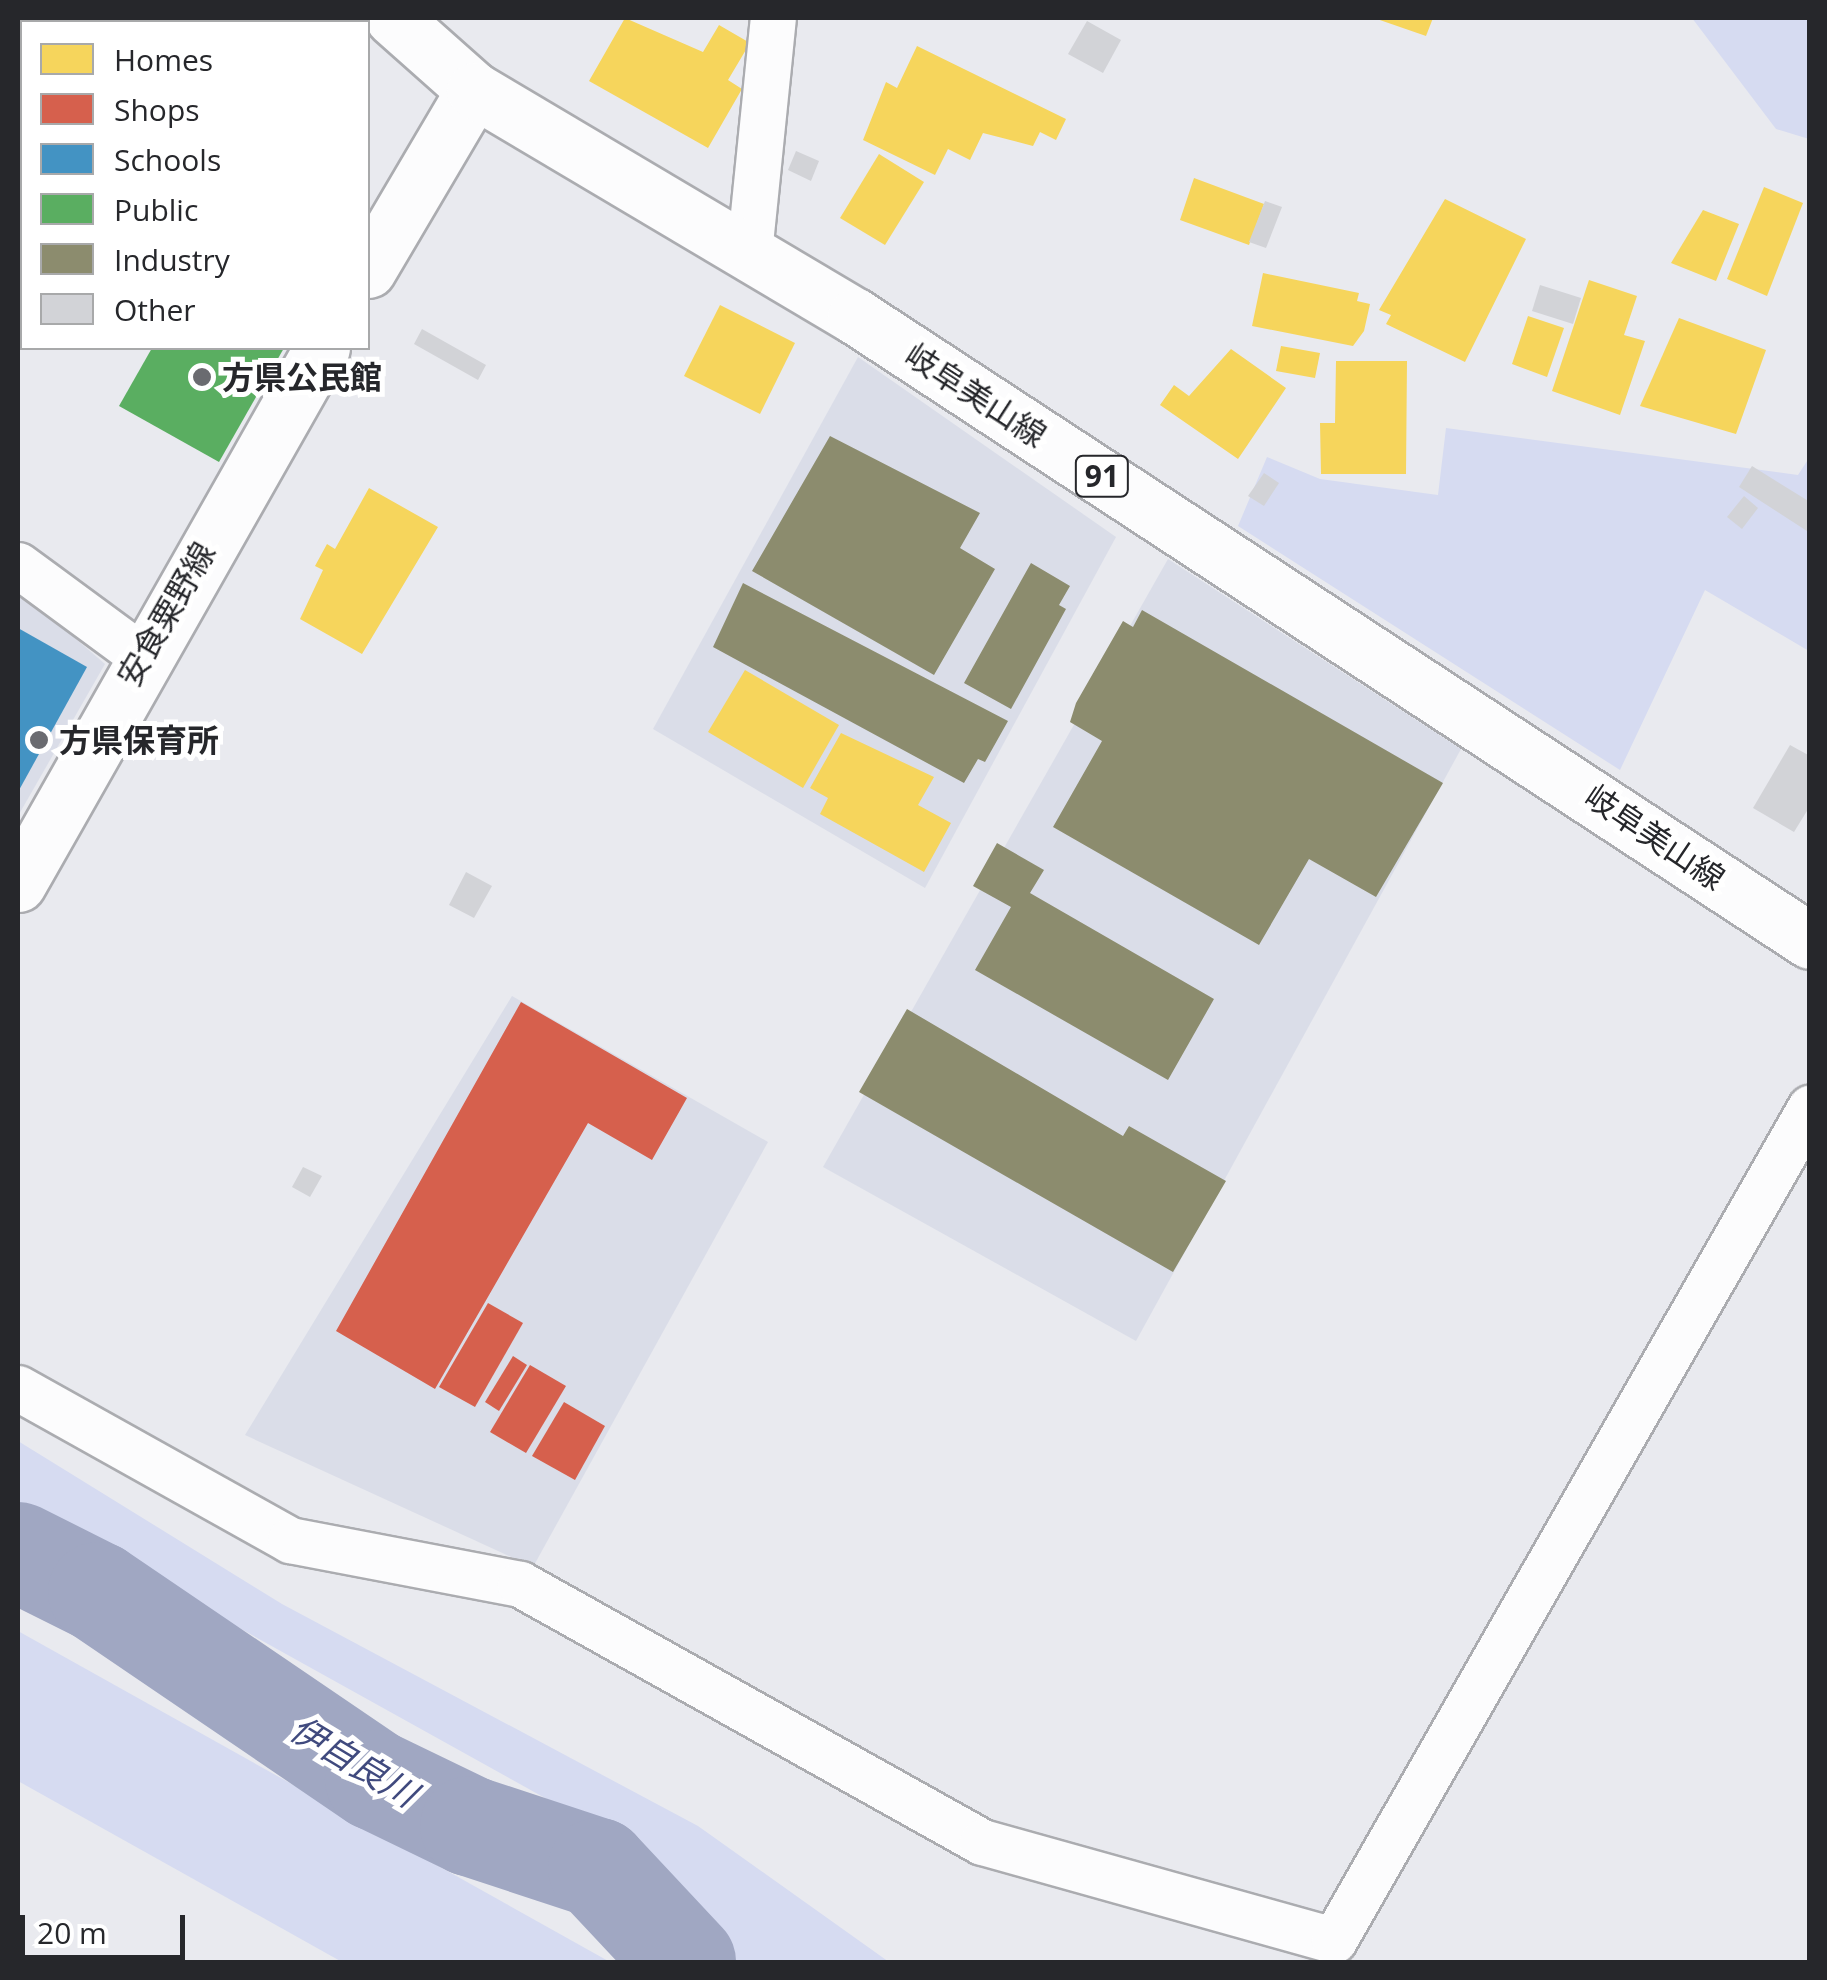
<!DOCTYPE html>
<html>
<head>
<meta charset="utf-8">
<style>
  body { margin:0 }
  #map { position:relative; width:1827px; height:1980px; overflow:hidden; background:#e9eaef; font-family:"Open Sans","Noto Sans JP",sans-serif }
  div>[style] { position:absolute }
  .built>* { inset:0; background:#dadde8 }
  .green>* { inset:0; background:#d6dbf1 }
  .homes>* { inset:0; background:#f6d55c }
  .shops>* { inset:0; background:#d6604d }
  .schools>* { inset:0; background:#4393c3 }
  .public>* { inset:0; background:#5aae61 }
  .industry>* { inset:0; background:#8c8c6e }
  .river>* { height:100px; margin:-50px; padding:0 50px; transform-origin:50px; border-radius:50px; background:#a0a7c2 }
  .building>* { inset:0; background:#d2d3d7 }
  .roads { filter:drop-shadow(2px 0 #abacb0) drop-shadow(-2px 0 #abacb0) drop-shadow(0 2px #abacb0) drop-shadow(0 -2px #abacb0) }
  .minor>* { height:45px; margin:-22.5px; padding:0 22.5px; transform-origin:22.5px; border-radius:22.5px; background:#fcfcfd }
  .secondary>* { height:55px; margin:-27.5px; padding:0 27.5px; transform-origin:27.5px; border-radius:27.5px; background:#fcfcfd }
  .primary>* { height:55px; margin:-27.5px; padding:0 27.5px; transform-origin:27.5px; border-radius:27.5px; background:#fcfcfd }
  .dots>* { width:28px; height:28px; translate:-50% -50%; box-sizing:border-box; border:5px solid #fff; border-radius:50% }
  span { translate:-50% -50%; white-space:nowrap; text-align:center; line-height:1.15; -webkit-text-stroke:10px #fff; paint-order:stroke }
  .shield-label span { padding:2px 8px; background:#fff; border:2px solid; border-radius:8px; -webkit-text-stroke-width:0 }
  .shield-label { font-size:30px; color:#26272b; font-weight:700 }
  .poi-label { font-size:32px; color:#26272b; font-weight:700 }
  .left { translate:0 -50%; text-align:left }
  .street-label { font-size:32px; color:#26272b }
  .water-label { font-size:35px; color:#404a7e; font-style:italic }
  .frame { position:absolute; inset:0; border:20px solid #26272b; pointer-events:none }
  .legend { position:absolute; left:20px; top:20px; width:350px; height:330px; box-sizing:border-box; background:#fff; border:2px solid #a8a9aa; margin:0; padding:12px 18px; list-style:none; font-size:30px; color:#26272b }
  .legend li { display:flex; align-items:center; gap:20px; height:50px }
  .legend b { width:50px; border:2px solid #a8a9aa }
  .scale { position:absolute; left:20px; top:1915px; width:165px; height:45px; box-sizing:border-box; border:5px solid #26272b; border-top:0; padding-left:12px; font-size:30px; line-height:35px; white-space:nowrap; color:#26272b; -webkit-text-stroke:8px #fff; paint-order:stroke }
</style>
</head>
<body>
<div id="map">
  <div class="built">
    <div style="clip-path:polygon(858px 357px,1116px 537px,925px 888px,653px 729px)"></div>
    <div style="clip-path:polygon(1168px 559px,1461px 749px,1136px 1341px,823px 1167px)"></div>
    <div style="clip-path:polygon(18px 589px,105px 664px,18px 816px)"></div>
    <div style="clip-path:polygon(512px 996px,768px 1142px,533px 1567px,245px 1435px)"></div>
  </div>
  <div class="green">
    <div style="clip-path:polygon(1692px 18px,1809px 18px,1809px 139px,1776px 129px)"></div>
    <div style="clip-path:polygon(1446px 428px,1798px 475px,1809px 458px,1809px 651px,1705px 590px,1620px 770px,1238px 526px,1267px 457px,1320px 479px,1438px 495px)"></div>
    <div style="clip-path:polygon(18px 1441px,282px 1604px,698px 1826px,889px 1962px,735px 1962px,699px 1905px,563px 1808px,18px 1505px)"></div>
    <div style="clip-path:polygon(18px 1631px,610px 1962px,342px 1962px,18px 1781px)"></div>
  </div>
  <div class="homes">
    <div style="clip-path:polygon(625px 18px,703px 52px,719px 25px,750px 43px,728px 80px,742px 89px,708px 148px,589px 81px)"></div>
    <div style="clip-path:polygon(1374px 18px,1433px 18px,1426px 36px)"></div>
    <div style="clip-path:polygon(917px 46px,1066px 119px,1056px 140px,1040px 132px,1033px 146px,983px 133px,970px 160px,948px 149px,935px 175px,863px 140px,886px 82px,897px 88px)"></div>
    <div style="clip-path:polygon(879px 154px,924px 182px,885px 245px,840px 218px)"></div>
    <div style="clip-path:polygon(1194px 178px,1264px 204px,1249px 245px,1180px 220px)"></div>
    <div style="clip-path:polygon(1764px 187px,1803px 203px,1767px 296px,1727px 279px)"></div>
    <div style="clip-path:polygon(1445px 199px,1526px 239px,1465px 362px,1386px 324px,1391px 315px,1379px 310px)"></div>
    <div style="clip-path:polygon(1703px 210px,1739px 224px,1716px 281px,1671px 263px)"></div>
    <div style="clip-path:polygon(1263px 273px,1359px 293px,1357px 301px,1370px 304px,1364px 331px,1353px 346px,1252px 326px)"></div>
    <div style="clip-path:polygon(1589px 280px,1637px 296px,1624px 335px,1645px 341px,1620px 415px,1552px 391px)"></div>
    <div style="clip-path:polygon(720px 305px,795px 343px,760px 414px,684px 376px)"></div>
    <div style="clip-path:polygon(1528px 316px,1564px 328px,1547px 377px,1512px 364px)"></div>
    <div style="clip-path:polygon(1679px 318px,1766px 350px,1736px 434px,1640px 406px)"></div>
    <div style="clip-path:polygon(1281px 346px,1320px 353px,1315px 378px,1276px 371px)"></div>
    <div style="clip-path:polygon(1231px 349px,1286px 388px,1238px 459px,1160px 405px,1174px 385px,1189px 396px)"></div>
    <div style="clip-path:polygon(1336px 361px,1407px 361px,1406px 474px,1321px 474px,1320px 423px,1335px 423px)"></div>
    <div style="clip-path:polygon(369px 488px,438px 527px,362px 654px,300px 619px,323px 570px,315px 566px,327px 544px,335px 549px)"></div>
    <div style="clip-path:polygon(745px 670px,839px 725px,803px 788px,708px 732px)"></div>
    <div style="clip-path:polygon(841px 733px,934px 777px,918px 805px,951px 823px,924px 872px,820px 814px,828px 798px,810px 788px)"></div>
  </div>
  <div class="shops">
    <div style="clip-path:polygon(521px 1002px,687px 1098px,652px 1160px,588px 1123px,435px 1389px,336px 1331px)"></div>
    <div style="clip-path:polygon(488px 1303px,523px 1323px,475px 1407px,439px 1387px)"></div>
    <div style="clip-path:polygon(513px 1356px,527px 1365px,499px 1411px,485px 1402px)"></div>
    <div style="clip-path:polygon(530px 1365px,566px 1386px,526px 1453px,490px 1432px)"></div>
    <div style="clip-path:polygon(564px 1402px,605px 1426px,575px 1480px,532px 1456px)"></div>
  </div>
  <div class="schools">
    <div style="clip-path:polygon(18px 628px,87px 667px,18px 792px)"></div>
  </div>
  <div class="public">
    <div style="clip-path:polygon(152px 348px,284px 348px,219px 462px,119px 406px)"></div>
  </div>
  <div class="industry">
    <div style="clip-path:polygon(830px 436px,980px 513px,960px 548px,995px 569px,934px 675px,752px 571px)"></div>
    <div style="clip-path:polygon(1031px 563px,1070px 586px,1059px 605px,1066px 609px,1011px 709px,964px 683px)"></div>
    <div style="clip-path:polygon(743px 583px,1008px 721px,985px 762px,978px 759px,964px 783px,713px 647px)"></div>
    <div style="clip-path:polygon(1142px 610px,1443px 783px,1376px 897px,1309px 859px,1259px 945px,1053px 827px,1102px 741px,1070px 722px,1076px 703px,1123px 621px,1133px 627px)"></div>
    <div style="clip-path:polygon(997px 843px,1044px 870px,1030px 893px,1214px 999px,1168px 1080px,975px 970px,1011px 907px,973px 886px)"></div>
    <div style="clip-path:polygon(907px 1009px,1123px 1136px,1129px 1126px,1226px 1181px,1173px 1272px,859px 1092px)"></div>
  </div>
  <div class="river">
    <div style="left:18px;top:1552px;width:89px;rotate:26.6deg"></div>
    <div style="left:98px;top:1592px;width:335px;rotate:34.2deg"></div>
    <div style="left:375px;top:1780px;width:106px;rotate:25.8deg"></div>
    <div style="left:470px;top:1826px;width:135px;rotate:18.2deg"></div>
    <div style="left:598px;top:1868px;width:129px;rotate:46.9deg"></div>
  </div>
  <div class="building">
    <div style="clip-path:polygon(1087px 21px,1121px 40px,1103px 73px,1068px 54px)"></div>
    <div style="clip-path:polygon(796px 151px,819px 161px,811px 181px,788px 170px)"></div>
    <div style="clip-path:polygon(1265px 201px,1282px 207px,1266px 248px,1249px 242px)"></div>
    <div style="clip-path:polygon(1540px 285px,1581px 298px,1573px 324px,1532px 311px)"></div>
    <div style="clip-path:polygon(422px 329px,486px 365px,478px 380px,414px 344px)"></div>
    <div style="clip-path:polygon(1752px 466px,1810px 502px,1810px 533px,1739px 487px)"></div>
    <div style="clip-path:polygon(1264px 473px,1279px 483px,1264px 506px,1248px 496px)"></div>
    <div style="clip-path:polygon(1744px 496px,1758px 508px,1742px 529px,1727px 517px)"></div>
    <div style="clip-path:polygon(1790px 745px,1810px 756px,1810px 806px,1794px 832px,1753px 808px)"></div>
    <div style="clip-path:polygon(466px 872px,492px 886px,474px 918px,449px 905px)"></div>
    <div style="clip-path:polygon(303px 1167px,322px 1176px,310px 1197px,292px 1187px)"></div>
  </div>
  <div class="roads">
    <div class="minor">
      <div style="left:749px;top:253px;width:236px;rotate:-84.2deg"></div>
      <div style="left:18px;top:565px;width:152px;rotate:36.4deg"></div>
      <div style="left:18px;top:1388px;width:312px;rotate:29.2deg"></div>
      <div style="left:290px;top:1540px;width:234px;rotate:10.8deg"></div>
      <div style="left:520px;top:1584px;width:529px;rotate:29.18deg"></div>
      <div style="left:982px;top:1842px;width:365px;rotate:15.6deg"></div>
      <div style="left:1334px;top:1940px;width:959px;rotate:-60.23deg"></div>
    </div>
    <div class="secondary">
      <div style="left:368px;top:270px;width:209px;rotate:-59.5deg"></div>
      <div style="left:18px;top:884px;width:616px;rotate:-60.44deg"></div>
    </div>
    <div class="primary">
      <div style="left:393px;top:18px;width:108px;rotate:41.6deg"></div>
      <div style="left:474px;top:90px;width:443px;rotate:30.7deg"></div>
      <div style="left:855px;top:316px;width:1141px;rotate:33.2deg"></div>
    </div>
  </div>
  <div class="dots">
    <div style="left:202px;top:377px;background:#6a6b70"></div>
    <div style="left:39px;top:740px;background:#6a6b70"></div>
  </div>
  <div class="shield-label">
    <span style="left:1102px;top:476px">91</span>
  </div>
  <div class="poi-label">
    <span class="left" style="left:222px;top:377px">方県公民館</span>
    <span class="left" style="left:59px;top:740px">方県保育所</span>
  </div>
  <div class="street-label">
    <span style="left:976px;top:395px;rotate:33deg">岐阜美山線</span>
    <span style="left:166px;top:614px;rotate:-60deg">安食粟野線</span>
    <span style="left:1655px;top:837px;rotate:34deg">岐阜美山線</span>
  </div>
  <div class="water-label">
    <span style="left:354px;top:1761px;rotate:31deg">伊自良川</span>
  </div>
  <div class="frame"></div>
  <ul class="legend">
  <li><b style="height:28px;background:#f6d55c"></b>Homes</li>
  <li><b style="height:28px;background:#d6604d"></b>Shops</li>
  <li><b style="height:28px;background:#4393c3"></b>Schools</li>
  <li><b style="height:28px;background:#5aae61"></b>Public</li>
  <li><b style="height:28px;background:#8c8c6e"></b>Industry</li>
  <li><b style="height:28px;background:#d2d3d7"></b>Other</li>
  </ul>
  <div class="scale">20 m</div>
</div>
</body>
</html>
